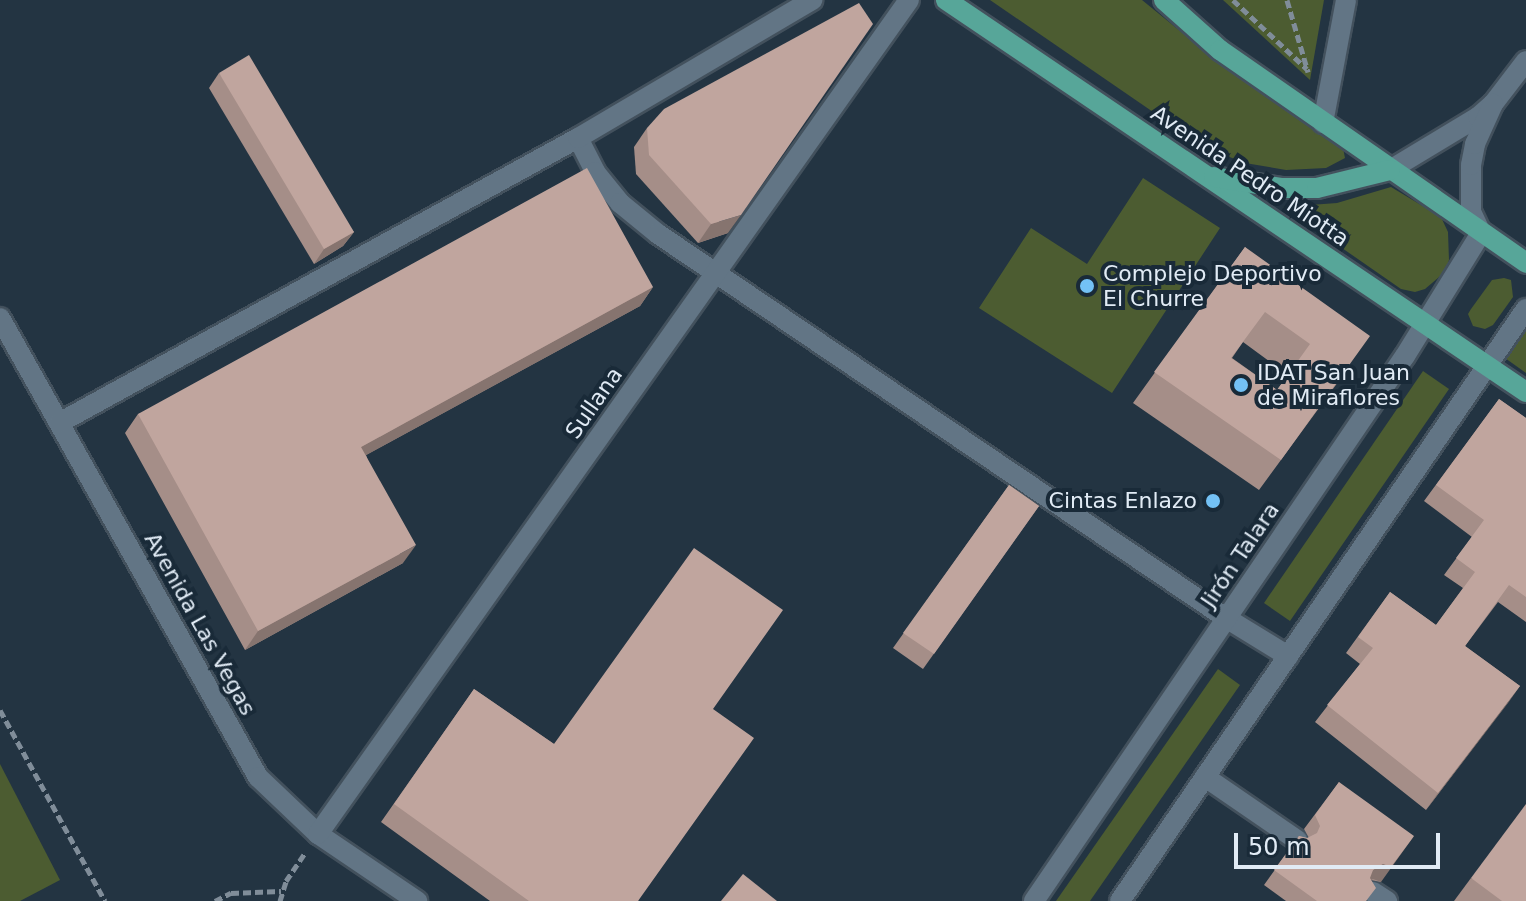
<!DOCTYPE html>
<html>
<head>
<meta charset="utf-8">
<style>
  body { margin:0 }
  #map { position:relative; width:1526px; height:901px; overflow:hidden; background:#233442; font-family:"DejaVu Sans",sans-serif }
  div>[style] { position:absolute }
  .green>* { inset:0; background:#4c5c31 }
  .path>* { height:5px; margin-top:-2.5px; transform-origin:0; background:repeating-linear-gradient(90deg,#808d99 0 8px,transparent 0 12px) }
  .roads { filter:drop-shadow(2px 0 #43515d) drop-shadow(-2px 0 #43515d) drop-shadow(0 2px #43515d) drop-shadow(0 -2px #43515d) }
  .minor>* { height:20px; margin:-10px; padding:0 10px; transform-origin:10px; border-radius:10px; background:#627585 }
  .major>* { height:20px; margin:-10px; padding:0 10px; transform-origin:10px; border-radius:10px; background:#57a699 }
  .wall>* { inset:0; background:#a58e88 }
  .shaded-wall>* { inset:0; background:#86746f }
  .building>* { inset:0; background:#c0a59e }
  .dots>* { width:22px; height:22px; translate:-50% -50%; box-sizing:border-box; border:4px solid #192a38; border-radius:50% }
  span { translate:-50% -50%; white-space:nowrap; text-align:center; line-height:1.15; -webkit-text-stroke:8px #192a38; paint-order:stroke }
  .street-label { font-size:22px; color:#e1ebf5 }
  .poi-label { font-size:22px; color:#e1ebf5 }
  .left { translate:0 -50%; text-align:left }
  .right { translate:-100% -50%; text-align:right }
  .scale { position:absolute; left:1234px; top:833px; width:206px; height:36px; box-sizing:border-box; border:4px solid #e1ebf5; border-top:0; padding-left:10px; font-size:24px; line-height:28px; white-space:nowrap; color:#e1ebf5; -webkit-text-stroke:6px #192a38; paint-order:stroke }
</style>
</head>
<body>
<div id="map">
  <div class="green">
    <div style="clip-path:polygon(990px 0,1142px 0,1185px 35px,1343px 148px,1345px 158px,1326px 168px,1286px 170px,1245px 163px,1204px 147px)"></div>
    <div style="clip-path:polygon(1223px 0,1324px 0,1310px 80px)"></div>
    <div style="clip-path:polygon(1143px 178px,1220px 228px,1112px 393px,979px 308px,1031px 228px,1087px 264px)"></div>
    <div style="clip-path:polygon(1391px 187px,1441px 217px,1448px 232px,1449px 260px,1445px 272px,1425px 289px,1415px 292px,1401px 289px,1283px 207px,1337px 203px)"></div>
    <div style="clip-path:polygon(1504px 278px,1511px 280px,1513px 297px,1493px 325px,1485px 329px,1473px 326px,1468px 314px,1471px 309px,1492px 280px)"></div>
    <div style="clip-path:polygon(1526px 328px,1526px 373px,1505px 358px)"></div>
    <div style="clip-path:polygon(1423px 371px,1449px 389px,1290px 621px,1264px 603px)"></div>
    <div style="clip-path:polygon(1218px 669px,1240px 685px,1090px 901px,1056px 901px)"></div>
    <div style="clip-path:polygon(0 764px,60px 880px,20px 901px,0 901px)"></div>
  </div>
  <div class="path">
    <div style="left:1233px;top:0;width:101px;rotate:43deg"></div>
    <div style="left:1287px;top:0;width:75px;rotate:73.7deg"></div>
    <div style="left:0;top:710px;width:218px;rotate:61.2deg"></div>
    <div style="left:215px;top:901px;width:18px;rotate:-27deg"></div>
    <div style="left:231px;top:893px;width:50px;rotate:-2.3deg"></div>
    <div style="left:280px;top:901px;width:21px;rotate:-73deg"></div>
    <div style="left:286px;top:881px;width:34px;rotate:-56deg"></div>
  </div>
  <div class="roads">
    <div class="minor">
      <div style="left:1323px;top:123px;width:125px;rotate:-79.4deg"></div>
      <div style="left:578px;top:138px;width:38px;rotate:63deg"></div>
      <div style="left:595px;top:172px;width:40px;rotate:51deg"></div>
      <div style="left:620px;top:203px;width:49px;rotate:39.2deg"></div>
      <div style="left:658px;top:234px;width:686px;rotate:34.06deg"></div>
      <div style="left:1226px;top:618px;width:73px;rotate:31.5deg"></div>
      <div style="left:1390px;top:170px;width:103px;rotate:-31.1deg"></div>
      <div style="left:1478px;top:117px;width:20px;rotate:-41deg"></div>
      <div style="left:1493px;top:104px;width:54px;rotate:-52.5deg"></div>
      <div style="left:0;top:318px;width:527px;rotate:60.66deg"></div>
      <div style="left:258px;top:777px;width:83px;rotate:43.5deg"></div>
      <div style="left:318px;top:834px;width:120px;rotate:34.1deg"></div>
      <div style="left:59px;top:423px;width:592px;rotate:-28.77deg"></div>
      <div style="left:578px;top:138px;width:272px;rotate:-30.5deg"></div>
      <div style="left:1205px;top:777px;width:112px;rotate:34.4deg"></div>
      <div style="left:318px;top:834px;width:1022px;rotate:-54.68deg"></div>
      <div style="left:1373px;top:892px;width:17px;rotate:33deg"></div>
      <div style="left:1034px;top:901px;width:659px;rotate:-55.76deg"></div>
      <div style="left:1405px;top:356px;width:145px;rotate:-58.3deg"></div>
      <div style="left:1481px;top:233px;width:23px;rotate:-115deg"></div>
      <div style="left:1471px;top:212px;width:47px;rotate:-90deg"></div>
      <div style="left:1471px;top:165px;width:21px;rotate:-79deg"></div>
      <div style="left:1475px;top:144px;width:44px;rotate:-65.8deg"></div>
      <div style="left:1120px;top:901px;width:718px;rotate:-55.56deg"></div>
    </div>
    <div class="major">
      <div style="left:946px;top:0;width:700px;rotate:34.05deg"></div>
      <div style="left:1164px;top:0;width:75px;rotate:41.8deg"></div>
      <div style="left:1220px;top:50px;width:373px;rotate:34.8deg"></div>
      <div style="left:1214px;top:177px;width:69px;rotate:9.2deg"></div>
      <div style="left:1282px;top:188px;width:35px"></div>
      <div style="left:1317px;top:188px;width:75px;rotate:-13.9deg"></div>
    </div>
  </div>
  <div class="wall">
    <div style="clip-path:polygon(219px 73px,354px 232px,343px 246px,314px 264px,209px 88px)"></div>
    <div style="clip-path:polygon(647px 128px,728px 233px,698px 243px,636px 174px,634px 147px)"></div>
    <div style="clip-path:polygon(evenodd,1245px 247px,1349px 367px,1259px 490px,1133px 403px,1245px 247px,1243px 342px,1288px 375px,1277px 390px,1232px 358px,1243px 342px)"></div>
    <div style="clip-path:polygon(653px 287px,640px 306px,366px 455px,403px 563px,245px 650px,125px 433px,138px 414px)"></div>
    <div style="clip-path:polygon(1499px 399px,1526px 418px,1526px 622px,1498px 602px,1465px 646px,1520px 686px,1426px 810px,1315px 722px,1360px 664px,1346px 653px,1390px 592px,1436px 625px,1463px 588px,1444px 575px,1472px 537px,1424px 501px)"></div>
    <div style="clip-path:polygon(1009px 485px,1039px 506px,923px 669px,893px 648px)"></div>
    <div style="clip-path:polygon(474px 689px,554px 744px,713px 709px,638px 901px,490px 901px,381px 822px)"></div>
    <div style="clip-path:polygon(1339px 782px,1381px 882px,1371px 880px,1366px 901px,1286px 901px,1264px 885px,1299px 836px,1307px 838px,1309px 838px,1304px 829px)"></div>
    <div style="clip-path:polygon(1471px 878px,1526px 901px,1454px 901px)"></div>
  </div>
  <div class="shaded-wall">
    <div style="clip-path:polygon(741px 215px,728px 233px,698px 243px,711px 224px)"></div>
    <div style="clip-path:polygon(354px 232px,343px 246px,314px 264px,324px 249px)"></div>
    <div style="clip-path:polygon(653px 287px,640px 306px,348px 465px,361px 447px)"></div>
    <div style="clip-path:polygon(416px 545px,403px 563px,245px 650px,258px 631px)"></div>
    <div style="clip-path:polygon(1520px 686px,1508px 703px,1426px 810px,1438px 793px)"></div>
    <div style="clip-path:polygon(1414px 836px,1381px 882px,1373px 879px,1363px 884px,1373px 870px)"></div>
  </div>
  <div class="building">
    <div style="clip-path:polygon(859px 3px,873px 24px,741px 215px,711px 224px,649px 155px,647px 128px,664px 109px)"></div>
    <div style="clip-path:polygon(249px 55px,354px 232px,324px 249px,219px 73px)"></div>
    <div style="clip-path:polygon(587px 168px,653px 287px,361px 447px,416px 545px,258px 631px,138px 414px)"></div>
    <div style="clip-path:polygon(evenodd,1245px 247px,1370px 336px,1281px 460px,1154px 372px,1245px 247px,1265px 312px,1310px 344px,1277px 390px,1231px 358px,1265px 312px)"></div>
    <div style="clip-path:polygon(1499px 399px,1526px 418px,1526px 597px,1509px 585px,1465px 646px,1520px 686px,1438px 793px,1327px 705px,1373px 648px,1358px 637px,1390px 592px,1436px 625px,1475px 572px,1456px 558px,1484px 520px,1436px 485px)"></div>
    <div style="clip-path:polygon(1009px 485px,1039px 506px,934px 654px,903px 633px)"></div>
    <div style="clip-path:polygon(694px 548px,783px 610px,713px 709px,754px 738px,638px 901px,529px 901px,394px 804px,474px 689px,554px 744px)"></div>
    <div style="clip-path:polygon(1339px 782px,1414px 836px,1391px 867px,1383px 864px,1373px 870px,1370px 878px,1376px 888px,1366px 901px,1317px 901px,1274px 870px,1299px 836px,1307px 838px,1317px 833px,1320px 826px,1315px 815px)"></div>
    <div style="clip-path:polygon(1526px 804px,1526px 901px,1502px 901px,1471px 878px)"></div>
    <div style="clip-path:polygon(743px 874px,777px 901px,721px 901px)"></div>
  </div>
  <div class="dots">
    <div style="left:1087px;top:286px;background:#73c1f5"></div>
    <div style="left:1241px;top:385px;background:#73c1f5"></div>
    <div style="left:1213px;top:501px;background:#73c1f5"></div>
  </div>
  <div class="street-label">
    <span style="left:1250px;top:176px;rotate:34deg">Avenida Pedro Miotta</span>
    <span style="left:594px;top:403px;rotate:-55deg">Sullana</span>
    <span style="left:1240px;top:555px;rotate:-56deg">Jirón Talara</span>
    <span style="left:200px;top:624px;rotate:61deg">Avenida Las Vegas</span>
  </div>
  <div class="poi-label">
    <span class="left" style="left:1103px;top:286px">Complejo Deportivo<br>El Churre</span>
    <span class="left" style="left:1257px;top:385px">IDAT San Juan<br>de Miraflores</span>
    <span class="right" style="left:1197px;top:501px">Cintas Enlazo</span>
  </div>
  <div class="scale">50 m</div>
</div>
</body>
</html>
